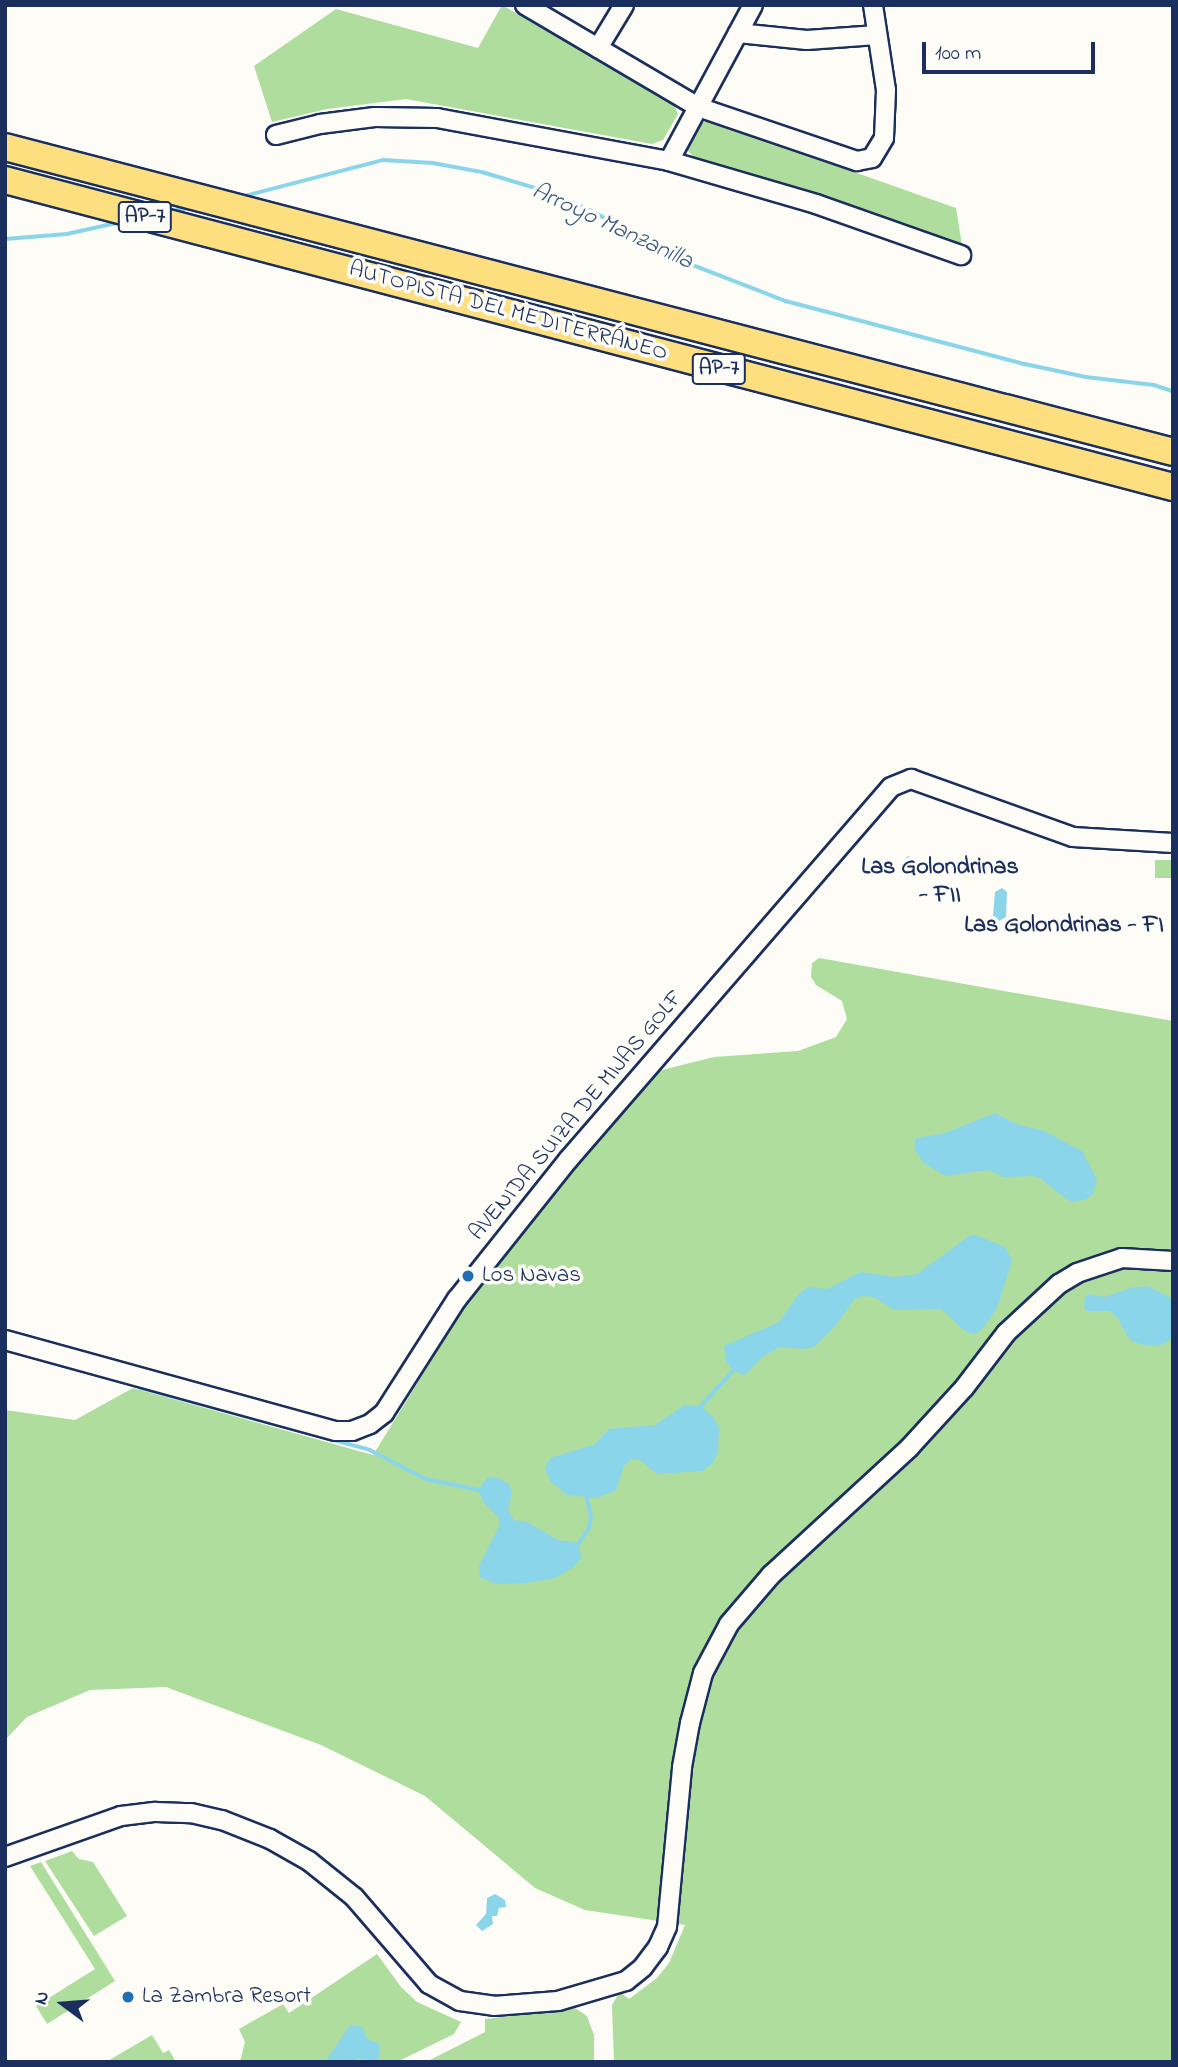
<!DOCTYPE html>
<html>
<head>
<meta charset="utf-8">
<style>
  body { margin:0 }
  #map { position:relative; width:1178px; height:2067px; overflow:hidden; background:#fdfcf7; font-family:"Indie Flower",sans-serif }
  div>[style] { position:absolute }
  .green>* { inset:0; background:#afdd9d }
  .water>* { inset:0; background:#8ad5ea }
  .stream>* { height:3.5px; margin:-1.75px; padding:0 1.75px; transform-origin:1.75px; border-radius:1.75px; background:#8ad5ea }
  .roads { filter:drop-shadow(2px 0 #1b2f5e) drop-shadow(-2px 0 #1b2f5e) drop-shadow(0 2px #1b2f5e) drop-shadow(0 -2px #1b2f5e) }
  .minor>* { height:18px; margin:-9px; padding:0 9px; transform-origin:9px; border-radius:9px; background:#fdfcf7 }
  .highway>* { height:26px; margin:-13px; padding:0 13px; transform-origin:13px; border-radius:13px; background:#fddf80 }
  .dots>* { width:19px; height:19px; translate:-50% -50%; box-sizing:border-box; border:4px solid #fdfcf7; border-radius:50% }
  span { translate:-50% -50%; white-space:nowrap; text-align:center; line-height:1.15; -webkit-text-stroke:7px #fdfcf7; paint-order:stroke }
  .shield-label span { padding:2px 5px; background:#fdfcf7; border:2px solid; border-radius:5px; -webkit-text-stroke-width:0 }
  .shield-label { font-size:21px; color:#1b2f5e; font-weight:700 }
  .street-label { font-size:23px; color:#1b2f5e }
  .poi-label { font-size:23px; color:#1b2f5e }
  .left { translate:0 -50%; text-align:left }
  .water-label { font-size:24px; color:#375881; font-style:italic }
  .neighbourhood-label { font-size:24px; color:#1b2f5e; font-weight:700 }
  .frame { position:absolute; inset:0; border:7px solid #1b2f5e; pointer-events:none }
  .north { position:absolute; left:28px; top:1969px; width:70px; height:70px; -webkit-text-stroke:5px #fdfcf7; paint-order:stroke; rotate:286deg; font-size:19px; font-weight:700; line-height:28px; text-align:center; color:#1b2f5e }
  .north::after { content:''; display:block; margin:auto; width:24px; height:32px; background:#1b2f5e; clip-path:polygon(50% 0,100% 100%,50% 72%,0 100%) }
  .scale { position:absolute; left:922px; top:42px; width:173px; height:32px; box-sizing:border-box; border:4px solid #1b2f5e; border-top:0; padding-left:9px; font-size:21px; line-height:24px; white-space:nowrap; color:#1b2f5e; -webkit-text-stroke:5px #fdfcf7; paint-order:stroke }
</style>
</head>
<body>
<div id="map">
  <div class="green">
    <div style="clip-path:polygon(502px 5px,674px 104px,678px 114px,663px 140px,652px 144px,406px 99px,327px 109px,272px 122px,254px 66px,336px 9px,478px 48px)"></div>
    <div style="clip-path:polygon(710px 121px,956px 208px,962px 245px,693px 156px,688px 151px,688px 144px,699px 123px)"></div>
    <div style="clip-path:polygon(1155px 860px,1173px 860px,1173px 878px,1155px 878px)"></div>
    <div style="clip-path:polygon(819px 958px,1173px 1021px,1173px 2062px,614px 2062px,612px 2005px,620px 1992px,629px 1999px,657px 1978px,669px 1963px,685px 1925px,585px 1910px,535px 1888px,425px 1796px,321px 1745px,166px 1687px,90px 1690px,27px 1717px,5px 1740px,5px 1410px,75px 1420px,133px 1388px,373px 1455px,465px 1306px,532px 1218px,654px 1072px,714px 1057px,798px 1051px,836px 1037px,847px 1019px,842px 1001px,816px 985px,811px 977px,812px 963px)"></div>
    <div style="clip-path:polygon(72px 1851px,79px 1859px,93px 1862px,127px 1916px,94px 1936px,45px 1861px)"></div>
    <div style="clip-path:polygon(41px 1862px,115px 1981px,47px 2024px,36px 2006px,95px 1969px,30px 1866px)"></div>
    <div style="clip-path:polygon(377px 1954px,401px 1987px,417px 2002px,461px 2022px,454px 2034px,397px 2062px,240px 2062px,245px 2042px,239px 2029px,283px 2004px,289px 2013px)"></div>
    <div style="clip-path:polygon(575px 2008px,587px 2016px,594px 2035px,594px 2062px,426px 2062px,485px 2032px,485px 2019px)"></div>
    <div style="clip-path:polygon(152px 2035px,163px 2053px,169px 2050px,176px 2062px,106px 2062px)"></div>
  </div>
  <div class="water">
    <div style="clip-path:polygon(908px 856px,930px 865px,932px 873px,926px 876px,903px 868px,902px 862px)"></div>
    <div style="clip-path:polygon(1002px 888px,1007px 892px,1006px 917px,999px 921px,993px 916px,995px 892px)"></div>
    <div style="clip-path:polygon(995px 1113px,1016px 1124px,1044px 1131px,1082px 1151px,1097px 1179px,1093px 1194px,1087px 1199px,1073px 1202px,1066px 1199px,1041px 1179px,1033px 1176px,1004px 1177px,988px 1170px,945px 1176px,924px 1163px,914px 1149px,916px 1138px,945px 1133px)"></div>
    <div style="clip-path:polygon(976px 1235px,1005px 1247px,1012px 1260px,998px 1306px,985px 1326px,976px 1334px,966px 1332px,941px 1309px,894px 1310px,874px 1297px,862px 1296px,854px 1300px,836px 1325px,814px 1347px,803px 1349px,779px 1347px,764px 1356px,745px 1375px,733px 1371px,726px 1361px,724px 1346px,779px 1322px,798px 1295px,808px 1287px,827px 1289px,861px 1272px,895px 1277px,917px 1274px,969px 1236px)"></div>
    <div style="clip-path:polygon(1148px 1286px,1173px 1299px,1173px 1338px,1159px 1346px,1143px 1345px,1130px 1340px,1117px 1317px,1109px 1311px,1086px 1311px,1084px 1307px,1085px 1297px,1089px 1294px,1105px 1297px,1130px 1288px)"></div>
    <div style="clip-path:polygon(684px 1405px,701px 1406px,714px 1418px,719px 1428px,718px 1453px,712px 1464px,702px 1471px,657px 1474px,640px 1460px,631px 1459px,624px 1466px,616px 1490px,597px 1498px,567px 1495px,550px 1481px,545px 1468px,550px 1458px,595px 1444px,609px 1429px,655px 1425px)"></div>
    <div style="clip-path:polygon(496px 1477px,509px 1484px,512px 1492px,508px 1510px,514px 1520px,527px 1522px,558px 1540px,579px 1543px,581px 1558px,572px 1568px,555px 1578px,527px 1583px,496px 1584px,480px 1577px,479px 1566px,500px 1524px,499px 1518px,484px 1503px,478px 1490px,487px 1478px)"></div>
    <div style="clip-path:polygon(495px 1894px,505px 1900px,506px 1907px,499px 1908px,497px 1916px,492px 1916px,493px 1924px,482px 1931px,476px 1925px,486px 1914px,487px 1898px)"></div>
    <div style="clip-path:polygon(350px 2025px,363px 2027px,366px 2038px,379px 2044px,380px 2057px,376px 2061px,358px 2058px,355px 2062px,325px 2062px)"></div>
  </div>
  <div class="stream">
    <div style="left:241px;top:197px;width:147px;rotate:-14.6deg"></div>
    <div style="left:383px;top:160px;width:50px;rotate:3.4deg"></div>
    <div style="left:433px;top:163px;width:50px;rotate:10.4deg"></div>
    <div style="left:482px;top:172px;width:70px;rotate:16.6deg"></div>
    <div style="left:549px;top:192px;width:49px;rotate:24deg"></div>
    <div style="left:594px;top:212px;width:95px;rotate:29.5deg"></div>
    <div style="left:677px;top:259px;width:117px;rotate:21.1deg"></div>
    <div style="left:786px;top:301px;width:247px;rotate:14.8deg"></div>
    <div style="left:1025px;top:364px;width:62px;rotate:12deg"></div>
    <div style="left:1086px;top:377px;width:68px;rotate:6.7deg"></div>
    <div style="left:1154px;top:385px;width:20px;rotate:18deg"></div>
    <div style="left:173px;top:211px;width:16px;rotate:-11deg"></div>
    <div style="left:5px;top:239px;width:62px;rotate:-4.6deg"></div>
    <div style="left:67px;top:234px;width:55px;rotate:-12.5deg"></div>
    <div style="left:141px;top:1388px;width:237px;rotate:15.1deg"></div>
    <div style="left:370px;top:1450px;width:63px;rotate:27.4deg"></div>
    <div style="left:426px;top:1479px;width:53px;rotate:11.9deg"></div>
    <div style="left:701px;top:1406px;width:47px;rotate:-47.6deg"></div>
    <div style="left:579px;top:1543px;width:18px;rotate:-56deg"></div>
    <div style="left:589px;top:1528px;width:12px;rotate:-81deg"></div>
    <div style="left:591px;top:1516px;width:18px;rotate:-103deg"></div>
  </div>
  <div class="roads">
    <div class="minor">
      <div style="left:525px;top:5px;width:201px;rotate:30.5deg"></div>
      <div style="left:698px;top:107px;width:168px;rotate:18.8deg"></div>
      <div style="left:857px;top:161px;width:15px;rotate:-11deg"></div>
      <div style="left:872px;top:158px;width:23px;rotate:-59deg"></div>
      <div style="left:884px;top:138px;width:48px;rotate:-87.6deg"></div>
      <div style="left:886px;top:90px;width:86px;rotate:-98.7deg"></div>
      <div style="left:738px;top:33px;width:69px;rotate:5.8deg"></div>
      <div style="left:807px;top:40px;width:70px;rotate:-4.1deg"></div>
      <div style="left:598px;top:48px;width:50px;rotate:-58.8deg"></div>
      <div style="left:276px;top:135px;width:45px;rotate:-14deg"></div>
      <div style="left:320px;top:124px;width:55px;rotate:-7.3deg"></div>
      <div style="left:375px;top:117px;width:62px;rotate:0.9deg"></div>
      <div style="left:437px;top:118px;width:236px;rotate:10.5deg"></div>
      <div style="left:669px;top:161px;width:153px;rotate:16.3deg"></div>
      <div style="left:816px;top:204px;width:154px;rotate:19.4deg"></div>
      <div style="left:669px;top:161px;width:177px;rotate:-61.7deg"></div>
      <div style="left:5px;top:1340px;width:343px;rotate:15.4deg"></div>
      <div style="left:336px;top:1431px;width:16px"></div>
      <div style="left:352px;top:1431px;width:19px;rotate:-21deg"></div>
      <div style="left:370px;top:1424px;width:18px;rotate:-38deg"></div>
      <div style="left:384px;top:1413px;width:135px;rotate:-57.4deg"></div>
      <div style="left:457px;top:1299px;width:178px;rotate:-51.4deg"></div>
      <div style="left:568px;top:1160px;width:493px;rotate:-49.1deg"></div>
      <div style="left:891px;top:787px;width:22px;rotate:-22deg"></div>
      <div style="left:911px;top:779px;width:172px;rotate:19.7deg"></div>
      <div style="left:1073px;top:837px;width:100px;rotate:3.4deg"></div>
      <div style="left:5px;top:1857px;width:123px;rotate:-19.5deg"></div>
      <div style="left:121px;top:1816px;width:35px;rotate:-7deg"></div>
      <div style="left:156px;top:1812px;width:35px;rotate:2deg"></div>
      <div style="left:191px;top:1813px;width:32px;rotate:13deg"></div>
      <div style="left:222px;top:1820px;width:52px;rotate:21.6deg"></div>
      <div style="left:270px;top:1839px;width:45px;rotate:29.4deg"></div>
      <div style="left:309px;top:1861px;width:58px;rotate:38.7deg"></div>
      <div style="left:354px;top:1897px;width:115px;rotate:49.2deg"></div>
      <div style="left:429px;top:1984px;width:35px;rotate:29deg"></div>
      <div style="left:460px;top:2001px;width:34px;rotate:8deg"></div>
      <div style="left:494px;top:2006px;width:64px;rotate:-4.5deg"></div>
      <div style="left:558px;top:2001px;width:71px;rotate:-16.4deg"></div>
      <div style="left:626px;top:1981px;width:22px;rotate:-39deg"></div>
      <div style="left:643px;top:1967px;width:25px;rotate:-53deg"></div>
      <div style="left:658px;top:1947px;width:22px;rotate:-66deg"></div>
      <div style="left:667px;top:1927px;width:161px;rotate:-84.6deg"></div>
      <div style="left:682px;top:1767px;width:45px;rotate:-79.7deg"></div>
      <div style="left:690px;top:1723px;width:52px;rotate:-75.4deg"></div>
      <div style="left:703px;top:1673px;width:55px;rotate:-62deg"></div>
      <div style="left:729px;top:1624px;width:65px;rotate:-49.4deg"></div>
      <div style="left:771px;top:1575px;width:188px;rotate:-42.6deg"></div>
      <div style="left:909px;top:1448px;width:81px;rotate:-47.5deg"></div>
      <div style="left:964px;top:1388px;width:69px;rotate:-52.6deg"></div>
      <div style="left:1006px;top:1333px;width:72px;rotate:-42.8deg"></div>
      <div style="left:1059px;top:1284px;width:21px;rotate:-31deg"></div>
      <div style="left:1077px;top:1273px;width:47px;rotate:-18.4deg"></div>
      <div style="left:1122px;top:1258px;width:51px;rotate:3.4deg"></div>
    </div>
    <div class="highway">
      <div style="left:5px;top:147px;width:1207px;rotate:14.63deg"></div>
      <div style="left:5px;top:180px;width:1208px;rotate:14.73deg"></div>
    </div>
  </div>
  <div class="dots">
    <div style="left:468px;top:1276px;background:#1f6fb2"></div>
    <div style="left:128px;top:1997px;background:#1f6fb2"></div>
  </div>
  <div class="shield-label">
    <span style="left:145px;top:217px">AP-7</span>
    <span style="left:719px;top:369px">AP-7</span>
  </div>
  <div class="street-label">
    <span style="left:508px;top:312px;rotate:15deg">AUTOPISTA DEL MEDITERRÁNEO</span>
    <span style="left:577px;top:1116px;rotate:-50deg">AVENIDA SUIZA DE MIJAS GOLF</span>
  </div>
  <div class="poi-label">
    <span class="left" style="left:482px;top:1276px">Los Navas</span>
    <span class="left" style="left:142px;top:1997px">La Zambra Resort</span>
  </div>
  <div class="water-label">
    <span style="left:612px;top:227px;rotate:25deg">Arroyo Manzanilla</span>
  </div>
  <div class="neighbourhood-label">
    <span style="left:940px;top:882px">Las Golondrinas<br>- FII</span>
    <span style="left:1064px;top:926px">Las Golondrinas - FI</span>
  </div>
  <div class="frame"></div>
  <div class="north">N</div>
  <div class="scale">100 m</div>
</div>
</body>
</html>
